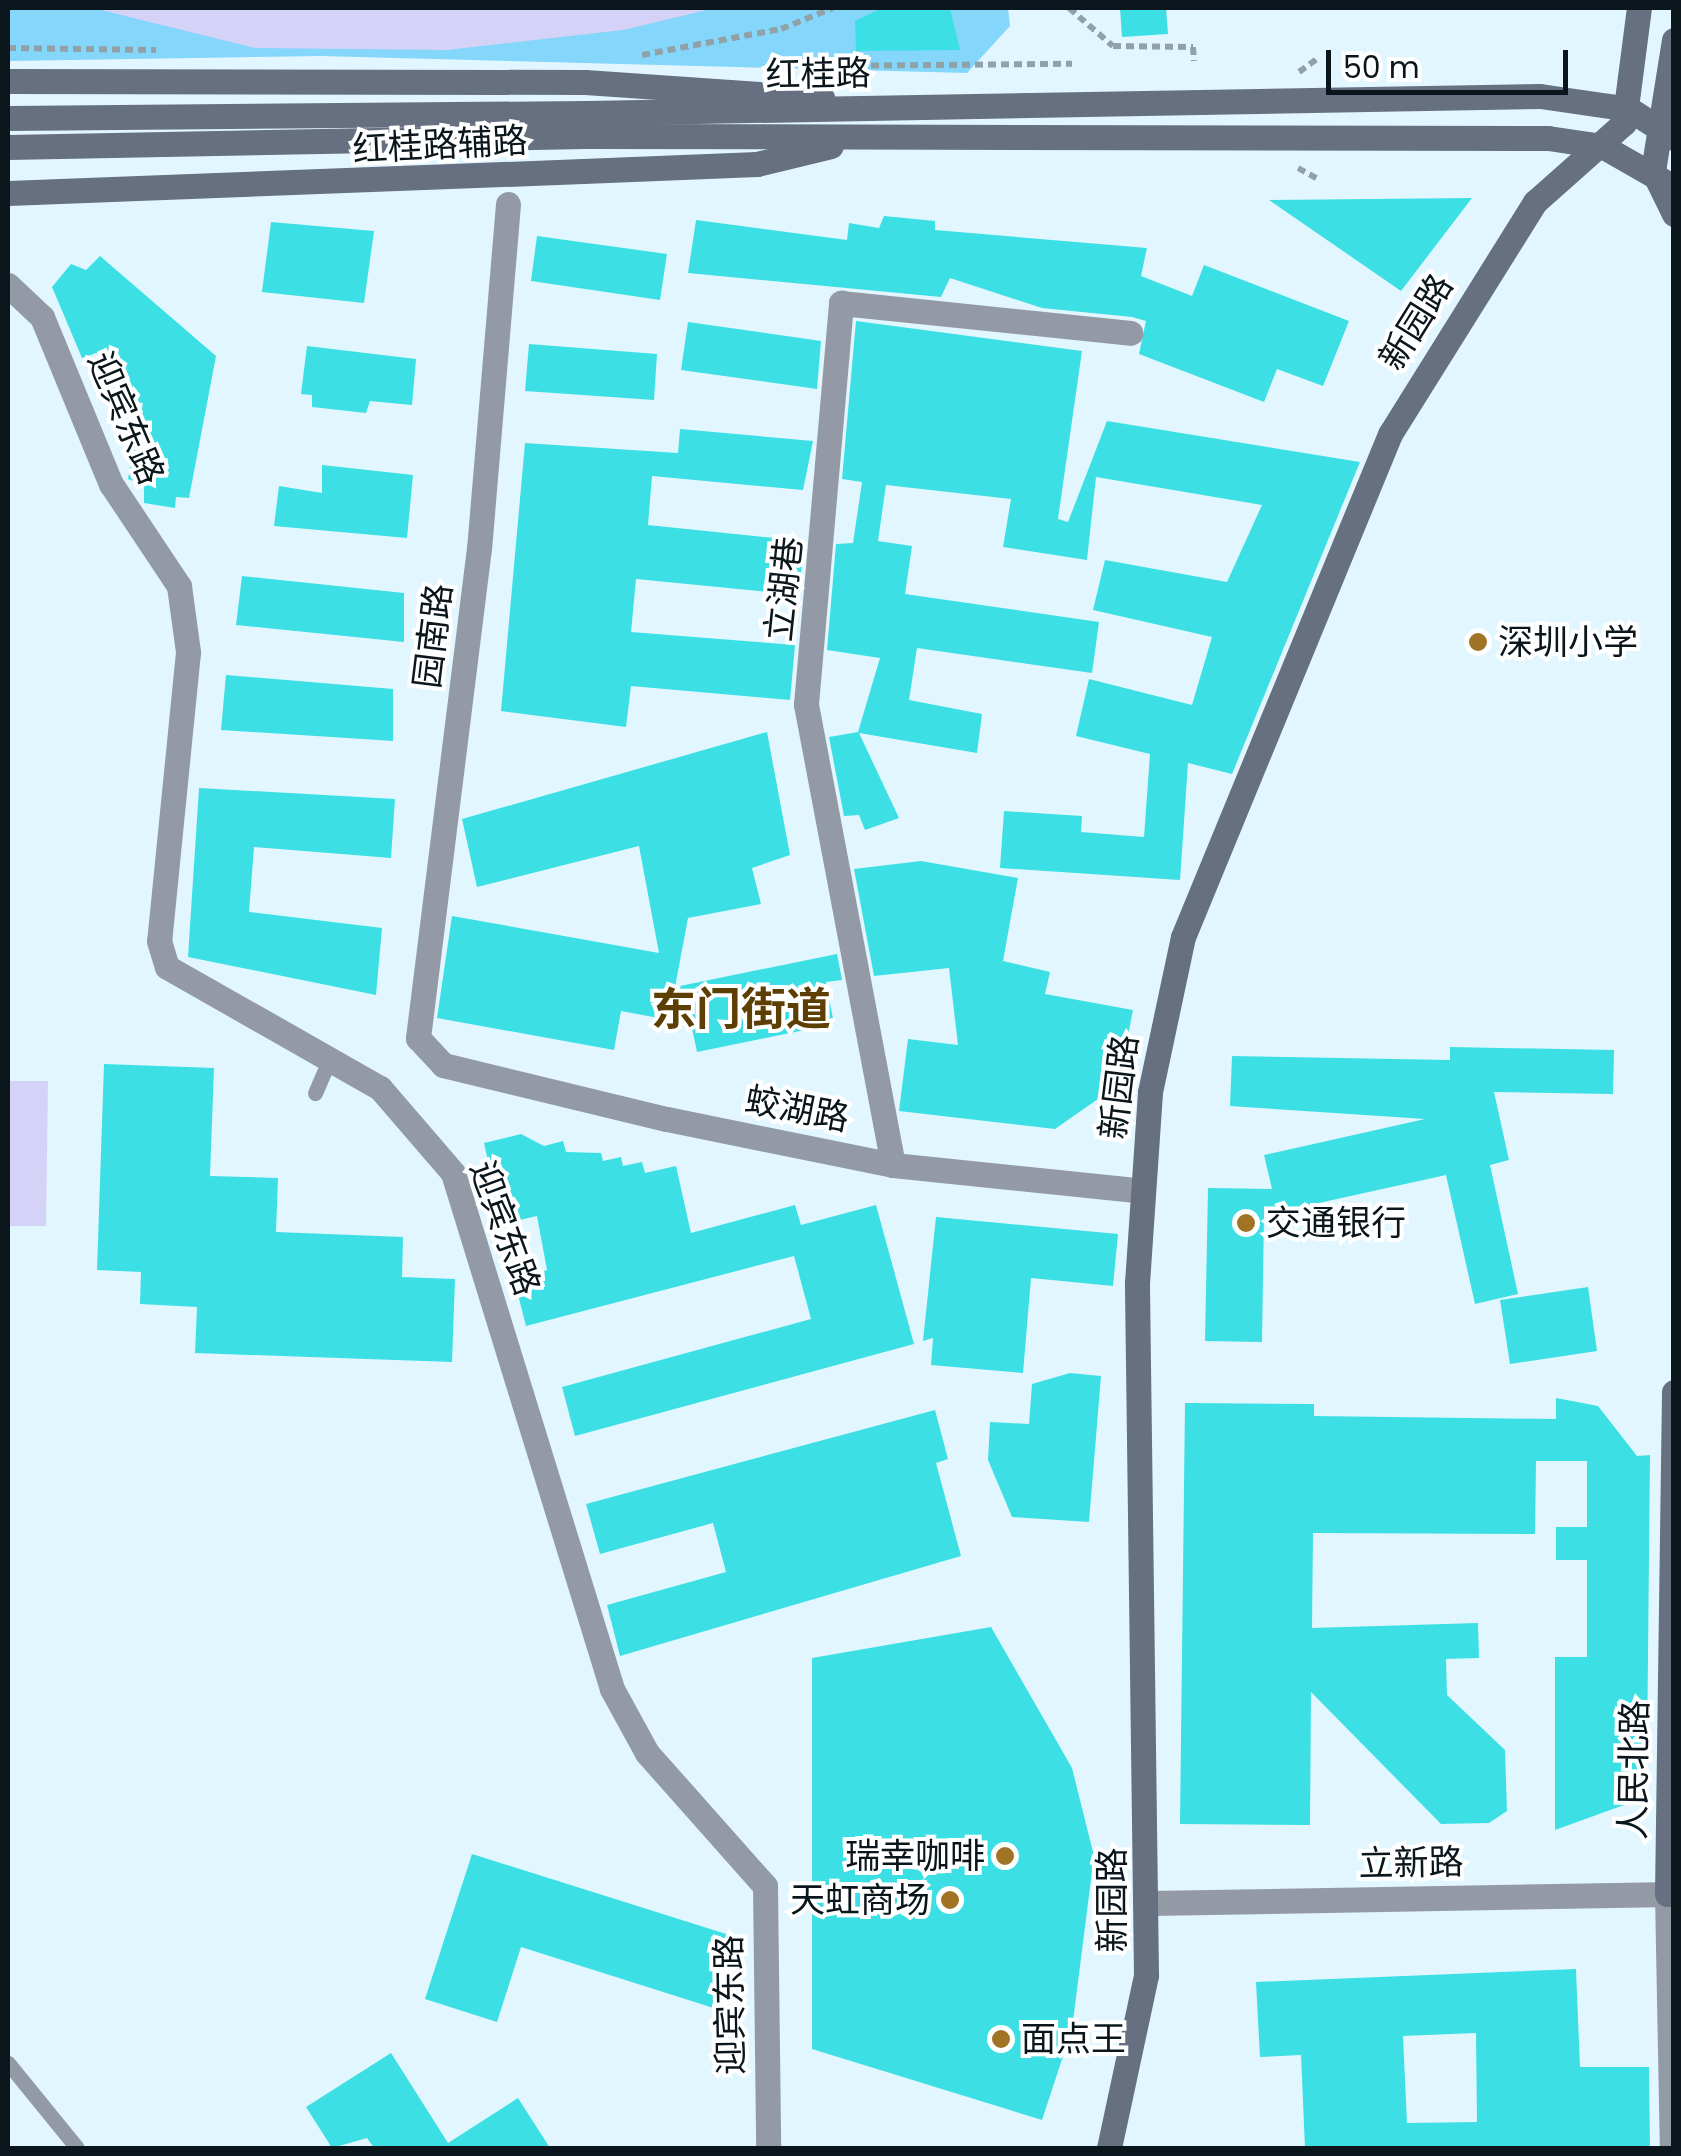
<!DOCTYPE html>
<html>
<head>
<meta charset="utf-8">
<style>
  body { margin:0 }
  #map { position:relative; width:1681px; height:2156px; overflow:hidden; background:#e2f6ff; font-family:Poppins,"Noto Sans SC",sans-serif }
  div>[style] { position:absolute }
  .green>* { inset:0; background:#84d6fa }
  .water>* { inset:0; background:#d5d2f8 }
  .building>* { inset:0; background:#3ce0e4 }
  .path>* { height:6px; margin-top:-3px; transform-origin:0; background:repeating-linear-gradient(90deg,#90a1a8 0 8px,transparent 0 13px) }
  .lane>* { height:15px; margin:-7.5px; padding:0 7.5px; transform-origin:7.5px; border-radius:7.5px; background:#939aa5 }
  .street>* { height:25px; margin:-12.5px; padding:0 12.5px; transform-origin:12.5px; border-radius:12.5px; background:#939aa5 }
  .secondary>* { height:25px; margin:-12.5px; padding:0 12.5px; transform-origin:12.5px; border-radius:12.5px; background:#667080 }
  .secondary-bridge>* { height:25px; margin:-12.5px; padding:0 12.5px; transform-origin:12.5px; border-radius:12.5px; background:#667080 }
  .dots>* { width:28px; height:28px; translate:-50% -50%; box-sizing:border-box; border:5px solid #fff; border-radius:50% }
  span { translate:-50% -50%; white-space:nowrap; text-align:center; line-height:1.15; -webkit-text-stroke:8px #fff; paint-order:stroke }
  .street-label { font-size:35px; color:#0a161b }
  .poi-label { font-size:35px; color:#0a161b }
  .left { translate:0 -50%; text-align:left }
  .right { translate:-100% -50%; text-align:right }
  .district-label { font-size:45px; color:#5d3f03; font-weight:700 }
  .frame { position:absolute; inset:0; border:10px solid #0a161b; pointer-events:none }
  .scale { position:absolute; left:1326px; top:50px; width:242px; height:45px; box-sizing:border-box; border:5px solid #0a161b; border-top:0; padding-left:12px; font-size:30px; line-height:35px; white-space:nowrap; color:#0a161b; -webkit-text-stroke:8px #fff; paint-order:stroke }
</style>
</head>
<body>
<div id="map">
  <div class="green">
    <div style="clip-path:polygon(8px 8px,1008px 8px,1010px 26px,967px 73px,321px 56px,8px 61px)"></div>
  </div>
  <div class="water">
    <div style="clip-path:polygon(93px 8px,715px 8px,623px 30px,447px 50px,255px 48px)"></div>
    <div style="clip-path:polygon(8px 1081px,48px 1081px,46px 1226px,8px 1226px)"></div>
  </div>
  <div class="building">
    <div style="clip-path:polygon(882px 8px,950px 8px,960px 50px,856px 51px,855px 21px)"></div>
    <div style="clip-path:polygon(1120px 8px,1166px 8px,1168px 34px,1122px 37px)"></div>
    <div style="clip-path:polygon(1472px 198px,1401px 291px,1269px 200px)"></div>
    <div style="clip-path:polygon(884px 216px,935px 221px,935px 230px,1147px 248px,1141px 276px,1192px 296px,1204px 265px,1349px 321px,1323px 386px,1277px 369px,1264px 402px,1139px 354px,1146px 321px,1132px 317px,1042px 308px,950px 278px,941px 297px,688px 273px,696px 220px,847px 240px,849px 223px,879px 228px)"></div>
    <div style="clip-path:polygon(271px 222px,374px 231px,364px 303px,262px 292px)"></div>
    <div style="clip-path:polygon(537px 236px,667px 254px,660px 300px,531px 281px)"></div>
    <div style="clip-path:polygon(100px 256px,216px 356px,189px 498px,176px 497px,175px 508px,144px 503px,144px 486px,128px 479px,143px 403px,132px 401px,120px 367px,96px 353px,82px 358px,52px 287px,71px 264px,86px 270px)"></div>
    <div style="clip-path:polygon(856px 321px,1082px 351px,1058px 519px,1068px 522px,1107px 421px,1360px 462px,1232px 774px,1188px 763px,1180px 880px,1000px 868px,1004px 811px,1082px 816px,1081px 832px,1144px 837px,1150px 754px,1076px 736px,1089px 679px,1192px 705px,1212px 637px,1093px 610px,1105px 560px,1227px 582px,1262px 505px,1096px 477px,1087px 560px,1003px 547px,1011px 499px,886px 485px,878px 541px,912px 546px,905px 594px,1099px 622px,1092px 673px,917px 648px,909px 700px,982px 714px,977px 753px,859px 733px,899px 818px,865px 830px,859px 815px,844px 816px,829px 737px,858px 732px,880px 658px,827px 650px,836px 544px,853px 543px,862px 482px,842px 479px)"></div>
    <div style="clip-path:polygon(688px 322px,821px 341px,817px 389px,681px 370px)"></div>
    <div style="clip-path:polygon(529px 344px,657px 354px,654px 400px,525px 391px)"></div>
    <div style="clip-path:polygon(307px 346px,416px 359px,412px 405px,370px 401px,366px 413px,312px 407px,312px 395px,301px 394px)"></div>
    <div style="clip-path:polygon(680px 429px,813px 441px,803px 490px,652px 476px,648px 525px,804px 541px,799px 595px,636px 579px,631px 632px,795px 645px,790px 700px,631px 686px,626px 727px,501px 711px,525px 443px,678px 453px)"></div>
    <div style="clip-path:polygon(322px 465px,413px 475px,407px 538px,274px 526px,279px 486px,322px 493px)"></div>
    <div style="clip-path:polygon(242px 576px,404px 593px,404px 642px,236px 625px)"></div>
    <div style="clip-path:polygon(226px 675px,393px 689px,393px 741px,221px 730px)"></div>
    <div style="clip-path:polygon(767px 732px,790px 855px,752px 868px,761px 904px,688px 918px,675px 987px,837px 954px,842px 980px,826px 982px,834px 1024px,697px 1052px,691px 1024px,621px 1011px,614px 1050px,437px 1018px,452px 916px,659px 953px,639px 846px,477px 887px,462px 819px)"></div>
    <div style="clip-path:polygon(199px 788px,395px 799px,391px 858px,254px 847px,249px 912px,382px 928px,376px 995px,188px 957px)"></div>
    <div style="clip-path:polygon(921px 861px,1018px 878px,1003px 961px,1050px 972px,1045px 994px,1133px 1010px,1118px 1085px,1055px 1129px,899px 1111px,908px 1039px,958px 1045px,949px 968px,874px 976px,854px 869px)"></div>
    <div style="clip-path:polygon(1450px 1047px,1614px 1050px,1613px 1094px,1494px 1092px,1509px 1160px,1490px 1165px,1518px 1294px,1475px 1304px,1446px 1175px,1264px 1215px,1262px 1342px,1205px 1341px,1208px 1188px,1272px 1189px,1264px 1155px,1425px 1119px,1230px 1106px,1232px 1056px,1450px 1060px)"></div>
    <div style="clip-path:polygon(104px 1064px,214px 1068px,210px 1176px,278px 1178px,276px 1232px,403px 1237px,402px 1277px,455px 1279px,452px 1362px,195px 1353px,197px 1307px,140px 1304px,141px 1272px,97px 1270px)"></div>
    <div style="clip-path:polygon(521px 1134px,544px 1146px,563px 1141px,566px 1152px,601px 1153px,603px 1161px,621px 1157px,623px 1166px,642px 1162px,645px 1173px,676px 1166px,691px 1233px,795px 1205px,801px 1225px,876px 1205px,914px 1344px,575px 1436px,562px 1387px,811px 1319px,794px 1256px,526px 1326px,514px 1279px,547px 1270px,537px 1216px,502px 1224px,484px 1143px)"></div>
    <div style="clip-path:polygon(936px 1217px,1118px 1234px,1113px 1286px,1031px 1278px,1023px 1373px,931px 1365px,933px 1338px,923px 1341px)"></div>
    <div style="clip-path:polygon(1588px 1287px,1597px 1351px,1510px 1364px,1500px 1300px)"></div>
    <div style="clip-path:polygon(1070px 1373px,1101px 1376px,1089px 1522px,1012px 1517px,988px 1460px,990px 1422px,1029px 1424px,1032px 1384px)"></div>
    <div style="clip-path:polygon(1556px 1398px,1598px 1406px,1637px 1456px,1650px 1455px,1647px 1758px,1624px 1805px,1555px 1830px,1555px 1657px,1587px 1657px,1587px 1560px,1556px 1560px,1556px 1527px,1587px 1527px,1587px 1461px,1536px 1461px,1535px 1534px,1313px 1533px,1312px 1628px,1478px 1623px,1479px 1658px,1446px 1659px,1447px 1695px,1505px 1750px,1507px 1811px,1489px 1823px,1441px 1824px,1311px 1692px,1310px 1825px,1180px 1824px,1185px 1403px,1314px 1404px,1314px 1416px,1556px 1419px)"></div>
    <div style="clip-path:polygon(935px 1410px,948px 1459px,936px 1463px,961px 1556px,620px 1656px,607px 1605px,726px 1572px,713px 1523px,600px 1554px,586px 1504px)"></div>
    <div style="clip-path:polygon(991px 1627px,1072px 1768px,1094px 1856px,1072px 2029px,1042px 2120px,812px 2049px,812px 1658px)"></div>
    <div style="clip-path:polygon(472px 1854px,742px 1939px,720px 2010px,521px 1947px,497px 2022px,425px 1999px)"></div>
    <div style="clip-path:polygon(evenodd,1576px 1969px,1580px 2067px,1649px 2067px,1650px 2148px,1305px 2148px,1301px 2055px,1260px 2057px,1256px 1982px,1576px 1969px,1476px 2033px,1477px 2122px,1407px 2123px,1403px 2036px,1476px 2033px)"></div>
    <div style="clip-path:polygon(391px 2053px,448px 2143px,518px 2098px,550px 2148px,374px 2148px,367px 2138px,332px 2148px,306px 2107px)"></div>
  </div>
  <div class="path">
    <div style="left:1069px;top:8px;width:58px;rotate:40.8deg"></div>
    <div style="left:1113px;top:46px;width:80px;rotate:0.7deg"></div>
    <div style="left:1193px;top:47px;width:14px;rotate:86deg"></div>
    <div style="left:8px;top:48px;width:148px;rotate:0.8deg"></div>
    <div style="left:642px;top:55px;width:141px;rotate:-10.6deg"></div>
    <div style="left:781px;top:29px;width:56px;rotate:-22deg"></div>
    <div style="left:819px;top:66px;width:253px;rotate:-0.5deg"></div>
    <div style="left:1299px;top:72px;width:24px;rotate:-36deg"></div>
    <div style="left:1298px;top:168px;width:21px;rotate:29deg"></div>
  </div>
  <div class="lane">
    <div style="left:315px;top:1093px;width:40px;rotate:-66.6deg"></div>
    <div style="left:8px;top:2063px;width:109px;rotate:50.9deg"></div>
  </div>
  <div class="street">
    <div style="left:508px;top:204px;width:345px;rotate:94.8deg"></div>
    <div style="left:479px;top:548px;width:494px;rotate:97.1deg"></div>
    <div style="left:418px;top:1038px;width:37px;rotate:47deg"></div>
    <div style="left:443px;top:1065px;width:230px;rotate:13.6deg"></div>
    <div style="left:667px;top:1119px;width:231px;rotate:11.5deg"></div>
    <div style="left:893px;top:1165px;width:251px;rotate:5.9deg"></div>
    <div style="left:8px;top:285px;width:47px;rotate:43.3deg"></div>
    <div style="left:42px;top:317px;width:181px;rotate:67.6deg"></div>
    <div style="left:111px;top:484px;width:123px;rotate:56.3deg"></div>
    <div style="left:179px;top:586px;width:67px;rotate:82.2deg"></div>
    <div style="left:188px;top:652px;width:290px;rotate:95.7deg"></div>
    <div style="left:159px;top:941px;width:27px;rotate:73deg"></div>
    <div style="left:167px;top:967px;width:245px;rotate:29.6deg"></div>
    <div style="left:380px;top:1088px;width:112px;rotate:49.3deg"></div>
    <div style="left:453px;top:1173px;width:540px;rotate:72.87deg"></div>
    <div style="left:612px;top:1689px;width:73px;rotate:61.3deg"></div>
    <div style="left:647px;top:1753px;width:178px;rotate:48.4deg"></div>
    <div style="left:765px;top:1886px;width:262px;rotate:89.3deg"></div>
    <div style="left:893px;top:1165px;width:469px;rotate:-100.7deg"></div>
    <div style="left:806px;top:704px;width:403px;rotate:-85deg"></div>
    <div style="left:841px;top:303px;width:291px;rotate:5.9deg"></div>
    <div style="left:1667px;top:1894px;width:254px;rotate:88.9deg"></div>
    <div style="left:1149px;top:1903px;width:525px;rotate:-0.98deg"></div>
  </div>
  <div class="secondary">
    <div style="left:1674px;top:40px;width:133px;rotate:99.1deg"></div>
    <div style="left:1653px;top:171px;width:48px;rotate:64deg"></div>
    <div style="left:585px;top:82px;width:238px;rotate:3.9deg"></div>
    <div style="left:586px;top:113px;width:954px;rotate:-1.02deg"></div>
    <div style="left:1540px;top:96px;width:90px;rotate:8.3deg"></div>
    <div style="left:1629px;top:109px;width:54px;rotate:32.8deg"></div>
    <div style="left:585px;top:136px;width:963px;rotate:0.12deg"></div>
    <div style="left:1548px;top:138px;width:55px;rotate:8.4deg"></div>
    <div style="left:1602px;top:146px;width:83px;rotate:29.7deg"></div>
    <div style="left:583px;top:171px;width:174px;rotate:-2.3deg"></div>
    <div style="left:757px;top:164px;width:76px;rotate:-13.7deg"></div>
    <div style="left:1667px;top:1894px;width:502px;rotate:-89.2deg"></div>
    <div style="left:1109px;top:2148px;width:177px;rotate:-77.9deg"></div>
    <div style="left:1146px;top:1975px;width:692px;rotate:-90.75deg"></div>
    <div style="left:1137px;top:1283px;width:191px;rotate:-86.1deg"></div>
    <div style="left:1150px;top:1092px;width:158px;rotate:-78deg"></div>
    <div style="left:1183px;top:937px;width:544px;rotate:-67.63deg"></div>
    <div style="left:1390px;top:434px;width:274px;rotate:-58deg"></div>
    <div style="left:1535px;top:202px;width:119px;rotate:-41.6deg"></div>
    <div style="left:1624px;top:123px;width:116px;rotate:-82.6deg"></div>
  </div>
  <div class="secondary-bridge">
    <div style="left:8px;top:81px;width:577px;rotate:0.1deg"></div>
    <div style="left:8px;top:118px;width:578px;rotate:-0.5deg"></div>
    <div style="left:8px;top:147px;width:577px;rotate:-1.09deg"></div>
    <div style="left:8px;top:193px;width:575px;rotate:-2.19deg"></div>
  </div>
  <div class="dots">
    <div style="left:1478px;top:642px;background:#a17325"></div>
    <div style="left:1246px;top:1223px;background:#a17325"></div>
    <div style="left:1005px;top:1856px;background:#a17325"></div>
    <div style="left:950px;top:1900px;background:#a17325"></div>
    <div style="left:1001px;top:2039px;background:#a17325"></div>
  </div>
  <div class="street-label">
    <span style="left:818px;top:74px;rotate:-1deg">红桂路</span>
    <span style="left:440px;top:145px;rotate:-3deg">红桂路辅路</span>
    <span style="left:1416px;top:322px;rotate:-58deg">新园路</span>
    <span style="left:126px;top:418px;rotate:67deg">迎宾东路</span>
    <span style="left:784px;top:589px;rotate:-84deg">立湖巷</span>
    <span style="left:433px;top:636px;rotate:-83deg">园南路</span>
    <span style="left:1119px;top:1087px;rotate:-83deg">新园路</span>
    <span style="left:797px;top:1109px;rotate:11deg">蛟湖路</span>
    <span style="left:505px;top:1228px;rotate:70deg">迎宾东路</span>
    <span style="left:1634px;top:1770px;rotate:-89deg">人民北路</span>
    <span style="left:1411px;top:1863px;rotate:-1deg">立新路</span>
    <span style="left:1112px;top:1900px;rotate:-90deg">新园路</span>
    <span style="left:730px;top:2005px;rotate:-91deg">迎宾东路</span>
  </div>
  <div class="poi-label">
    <span class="left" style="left:1498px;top:642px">深圳小学</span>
    <span class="left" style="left:1266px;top:1223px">交通银行</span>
    <span class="right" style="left:985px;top:1856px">瑞幸咖啡</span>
    <span class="right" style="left:930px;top:1900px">天虹商场</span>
    <span class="left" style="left:1021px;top:2039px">面点王</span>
  </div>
  <div class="district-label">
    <span style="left:741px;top:1010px">东门街道</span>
  </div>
  <div class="frame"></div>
  <div class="scale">50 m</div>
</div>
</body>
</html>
